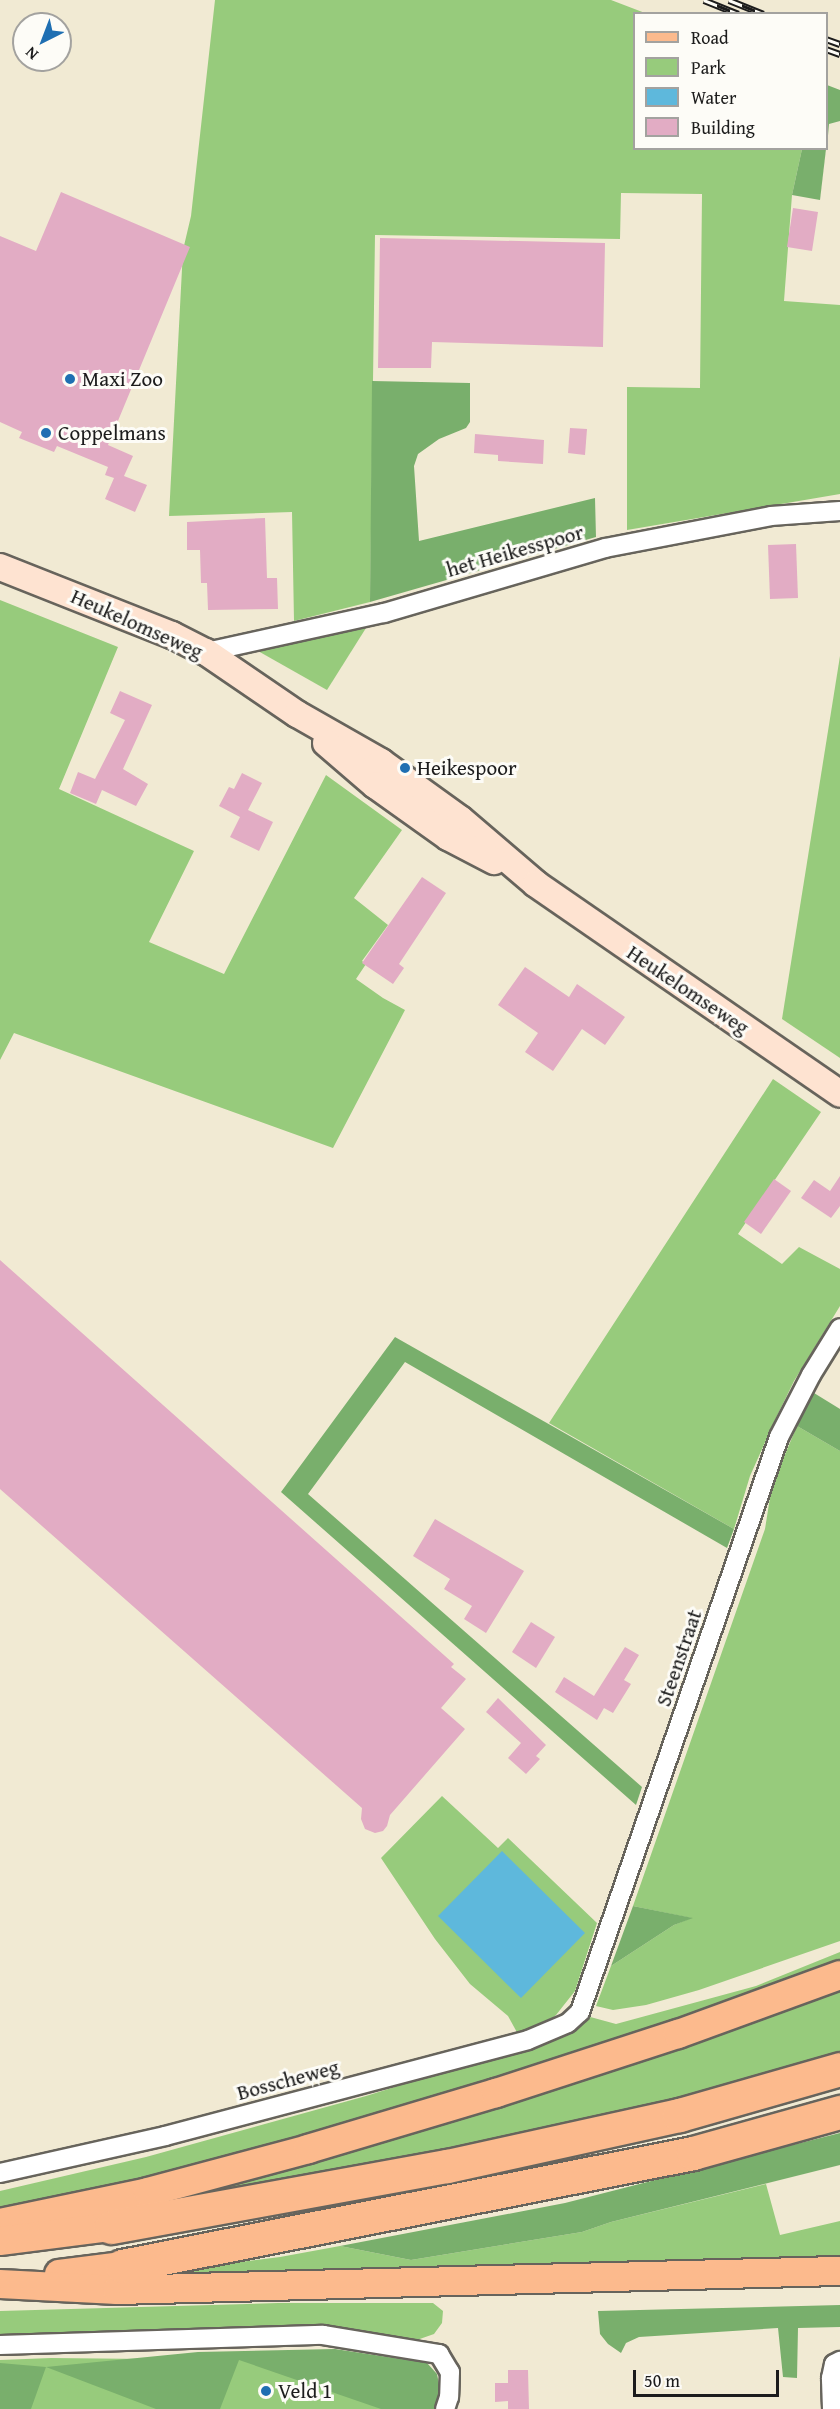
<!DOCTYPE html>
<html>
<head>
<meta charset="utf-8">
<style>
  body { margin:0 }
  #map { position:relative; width:840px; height:2409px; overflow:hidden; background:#f1ead3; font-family:"Gentium Book Plus",serif }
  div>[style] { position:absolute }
  .green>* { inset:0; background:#97cb7c }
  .forest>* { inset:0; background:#79af6c }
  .water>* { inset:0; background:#5eb8dc }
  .building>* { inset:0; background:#e2acc4 }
  .roads { filter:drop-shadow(2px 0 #67645c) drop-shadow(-2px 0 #67645c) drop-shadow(0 2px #67645c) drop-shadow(0 -2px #67645c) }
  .street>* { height:18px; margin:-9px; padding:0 9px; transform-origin:9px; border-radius:9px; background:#fff }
  .secondary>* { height:26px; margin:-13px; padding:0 13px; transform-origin:13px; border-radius:13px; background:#fee3d1 }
  .primary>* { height:28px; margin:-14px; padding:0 14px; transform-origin:14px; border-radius:14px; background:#fcba8d }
  .highway>* { height:33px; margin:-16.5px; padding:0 16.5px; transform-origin:16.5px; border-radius:16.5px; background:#fcba8d }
  .rail>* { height:7px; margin-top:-3.5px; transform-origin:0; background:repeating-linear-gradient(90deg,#fdfcf7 0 14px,#1c1c1c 0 28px); box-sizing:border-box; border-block:2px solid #1c1c1c }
  .dots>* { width:16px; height:16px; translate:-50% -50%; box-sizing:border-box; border:3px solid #fdfcf7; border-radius:50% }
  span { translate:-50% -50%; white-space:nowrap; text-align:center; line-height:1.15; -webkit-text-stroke:6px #fdfcf7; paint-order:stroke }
  .poi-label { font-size:21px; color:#1c1c1c }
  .left { translate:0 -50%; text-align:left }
  .street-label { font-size:21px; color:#1c1c1c }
  .legend { position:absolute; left:633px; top:12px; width:195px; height:138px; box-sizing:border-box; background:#fdfcf7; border:2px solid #a3a29f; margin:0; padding:8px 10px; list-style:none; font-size:18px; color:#1c1c1c }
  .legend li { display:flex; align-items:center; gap:12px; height:30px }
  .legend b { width:30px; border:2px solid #a3a29f }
  .north { position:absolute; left:12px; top:12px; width:60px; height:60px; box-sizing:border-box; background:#fdfcf7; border:2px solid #a3a29f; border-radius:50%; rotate:222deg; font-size:16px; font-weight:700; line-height:24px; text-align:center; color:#1c1c1c }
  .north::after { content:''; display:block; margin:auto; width:21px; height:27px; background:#1f6fb2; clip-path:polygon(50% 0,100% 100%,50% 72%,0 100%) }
  .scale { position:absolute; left:633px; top:2370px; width:146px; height:27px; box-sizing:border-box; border:3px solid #1c1c1c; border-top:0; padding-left:8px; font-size:18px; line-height:21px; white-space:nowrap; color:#1c1c1c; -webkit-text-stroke:4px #fdfcf7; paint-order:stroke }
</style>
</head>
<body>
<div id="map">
  <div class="green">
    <div style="clip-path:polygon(215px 0,611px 0,645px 13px,634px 14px,634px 148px,802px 149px,792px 195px,784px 301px,840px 305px,840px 494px,627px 530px,627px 387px,700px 388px,702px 194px,621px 193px,620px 239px,375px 235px,370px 602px,294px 621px,292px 512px,169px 516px,183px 250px,191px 216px)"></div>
    <div style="clip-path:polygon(0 600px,118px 647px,59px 789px,194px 851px,149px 942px,224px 974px,326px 775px,402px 830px,354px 898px,388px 925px,362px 961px,366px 964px,356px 979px,383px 998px,405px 1010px,333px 1148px,14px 1033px,0 1060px)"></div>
    <div style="clip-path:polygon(366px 628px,327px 690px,258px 651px)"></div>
    <div style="clip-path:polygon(840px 656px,840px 1058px,782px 1019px)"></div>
    <div style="clip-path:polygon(773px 1079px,821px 1112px,738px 1234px,782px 1264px,799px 1247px,840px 1269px,840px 1306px,794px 1381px,775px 1420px,750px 1476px,734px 1529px,549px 1423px)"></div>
    <div style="clip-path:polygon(797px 1426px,840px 1451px,840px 1941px,699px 1990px,646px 2005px,613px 2010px,596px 2006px,611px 1966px,674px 1925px,691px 1918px,633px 1906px,765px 1529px,772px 1485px)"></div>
    <div style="clip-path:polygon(442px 1796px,498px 1848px,508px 1838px,597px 1923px,575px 1991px,556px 2015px,543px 2026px,519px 2036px,508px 2016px,470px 1984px,435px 1939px,381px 1858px)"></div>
    <div style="clip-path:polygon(840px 1952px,840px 1964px,265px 2156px,0 2211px,0 2191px,146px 2157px,366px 2096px,526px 2046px,583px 2015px,616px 2024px,756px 1986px)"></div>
    <div style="clip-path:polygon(840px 1991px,840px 2058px,701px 2097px,325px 2178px,167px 2200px,686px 2046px)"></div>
    <div style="clip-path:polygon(766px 2184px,780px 2235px,840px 2221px,840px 2263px,102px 2279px,280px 2257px,340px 2246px,411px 2260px,582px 2232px,611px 2222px)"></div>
    <div style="clip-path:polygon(278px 2303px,433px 2303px,443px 2311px,442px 2323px,434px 2334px,414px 2341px,296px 2327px,0 2335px,0 2311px)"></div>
    <div style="clip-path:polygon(51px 2358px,248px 2360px,409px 2409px,0 2409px,0 2360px)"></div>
  </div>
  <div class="forest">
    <div style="clip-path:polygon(827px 85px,840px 90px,840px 121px,829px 124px,827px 147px)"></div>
    <div style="clip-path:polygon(802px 149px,826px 149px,820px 200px,792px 195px)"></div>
    <div style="clip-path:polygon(372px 381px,470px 383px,470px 422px,466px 428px,439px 439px,418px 454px,414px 466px,419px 541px,595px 498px,596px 537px,370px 602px)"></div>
    <div style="clip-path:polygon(395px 1337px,734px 1529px,727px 1548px,405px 1362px,308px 1494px,642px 1787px,636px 1805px,281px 1492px)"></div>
    <div style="clip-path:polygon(814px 1393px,840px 1409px,840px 1451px,797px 1426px)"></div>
    <div style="clip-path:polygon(633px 1906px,693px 1918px,674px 1925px,611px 1966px)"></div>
    <div style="clip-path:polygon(840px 2133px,840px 2165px,611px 2222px,582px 2232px,411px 2260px,340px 2246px,565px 2203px)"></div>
    <div style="clip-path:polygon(840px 2305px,840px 2327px,798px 2328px,797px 2378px,783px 2377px,778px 2328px,639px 2337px,626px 2343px,621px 2353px,608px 2344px,600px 2334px,598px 2311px)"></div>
    <div style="clip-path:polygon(335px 2349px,427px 2363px,437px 2374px,440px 2389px,435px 2409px,381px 2409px,239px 2360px,220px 2409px,156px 2409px,46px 2367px,31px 2409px,0 2409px,0 2363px,46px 2367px,198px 2352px)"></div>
  </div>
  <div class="water">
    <div style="clip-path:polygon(502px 1851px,585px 1933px,521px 1998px,438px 1916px)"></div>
  </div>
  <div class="building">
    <div style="clip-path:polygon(61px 192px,190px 247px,108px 445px,133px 456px,124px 476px,147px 485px,135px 512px,105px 499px,114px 478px,105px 475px,108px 467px,57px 446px,54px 452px,19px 438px,22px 432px,0 422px,0 236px,36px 251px)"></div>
    <div style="clip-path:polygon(793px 208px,818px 212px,812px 251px,787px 247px)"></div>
    <div style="clip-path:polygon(380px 238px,605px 243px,603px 347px,432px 342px,431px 368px,378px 368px)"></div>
    <div style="clip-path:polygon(570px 428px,587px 429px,585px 455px,568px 453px)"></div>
    <div style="clip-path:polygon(475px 434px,544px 440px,543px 464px,498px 461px,498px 455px,474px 453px)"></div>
    <div style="clip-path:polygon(265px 518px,267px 578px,277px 578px,278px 609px,208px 610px,207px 583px,201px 583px,200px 550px,187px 550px,187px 522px)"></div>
    <div style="clip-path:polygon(796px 544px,798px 598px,770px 599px,768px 545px)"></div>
    <div style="clip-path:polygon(120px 691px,152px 705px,123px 769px,148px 784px,136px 806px,102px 790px,96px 804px,70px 793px,78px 772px,95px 779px,125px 720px,110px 713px)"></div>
    <div style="clip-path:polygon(242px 773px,262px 783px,248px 810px,273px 822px,259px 851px,230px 837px,240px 817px,219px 806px,229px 787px,234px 789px)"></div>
    <div style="clip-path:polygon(422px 877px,446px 893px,399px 964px,404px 968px,393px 984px,362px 963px)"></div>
    <div style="clip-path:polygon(525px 967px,569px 997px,577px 984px,625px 1017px,605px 1045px,582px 1029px,553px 1071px,525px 1052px,538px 1033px,498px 1005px)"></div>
    <div style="clip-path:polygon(840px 1176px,840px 1206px,831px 1218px,801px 1198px,814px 1180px,830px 1191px)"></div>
    <div style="clip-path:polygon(774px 1179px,791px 1191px,761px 1234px,744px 1222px)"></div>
    <div style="clip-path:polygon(0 1260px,454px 1664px,451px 1667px,466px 1679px,441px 1708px,465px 1729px,390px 1815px,387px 1826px,383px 1831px,375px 1833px,365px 1829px,361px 1819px,362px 1808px,0 1489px)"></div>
    <div style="clip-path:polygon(435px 1519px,524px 1571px,486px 1633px,464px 1619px,472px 1606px,444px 1589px,450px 1579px,413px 1556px)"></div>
    <div style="clip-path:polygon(531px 1622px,555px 1637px,536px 1668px,512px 1652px)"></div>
    <div style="clip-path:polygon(625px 1647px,639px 1655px,624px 1680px,631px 1684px,613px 1713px,604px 1708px,597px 1720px,555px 1692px,564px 1677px,594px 1696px)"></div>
    <div style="clip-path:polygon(498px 1698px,546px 1745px,536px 1756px,540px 1759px,526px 1774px,508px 1758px,521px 1743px,486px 1712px)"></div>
    <div style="clip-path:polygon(508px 2370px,528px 2370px,529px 2409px,508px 2409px,508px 2401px,495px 2402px,495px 2383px,508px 2383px)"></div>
  </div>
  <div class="roads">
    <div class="street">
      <div style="left:206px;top:652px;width:182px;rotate:-12.4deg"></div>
      <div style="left:384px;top:613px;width:230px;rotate:-16.4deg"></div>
      <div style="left:605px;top:548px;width:169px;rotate:-10.9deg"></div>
      <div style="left:771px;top:516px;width:69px;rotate:-4.1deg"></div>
      <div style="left:0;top:2173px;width:169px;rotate:-12.6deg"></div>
      <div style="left:165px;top:2136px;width:375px;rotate:-14.8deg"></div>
      <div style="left:528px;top:2040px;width:43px;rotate:-23deg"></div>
      <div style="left:568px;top:2023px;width:16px;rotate:-43deg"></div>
      <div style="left:580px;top:2012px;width:608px;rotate:-70.91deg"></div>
      <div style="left:779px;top:1437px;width:70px;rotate:-62.7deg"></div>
      <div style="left:811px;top:1375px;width:55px;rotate:-58.3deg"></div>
      <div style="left:0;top:2345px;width:323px;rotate:-1.8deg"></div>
      <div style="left:323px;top:2335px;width:118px;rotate:9.3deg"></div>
      <div style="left:439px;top:2354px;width:21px;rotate:59deg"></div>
      <div style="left:450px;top:2372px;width:25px;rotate:92deg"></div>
      <div style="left:449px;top:2397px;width:13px;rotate:108deg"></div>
      <div style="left:832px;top:2409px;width:31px;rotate:-92deg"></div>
      <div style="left:831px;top:2378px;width:14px;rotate:-78deg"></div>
      <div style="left:834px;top:2364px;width:7px;rotate:-27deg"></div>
    </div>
    <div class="secondary">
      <div style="left:0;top:567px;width:185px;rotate:21.6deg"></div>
      <div style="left:172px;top:635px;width:38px;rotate:27deg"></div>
      <div style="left:206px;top:652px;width:110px;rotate:34.3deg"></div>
      <div style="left:297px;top:714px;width:97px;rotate:29.7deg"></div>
      <div style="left:381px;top:762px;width:97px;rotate:35.8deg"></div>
      <div style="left:460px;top:819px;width:100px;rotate:40.5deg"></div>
      <div style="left:536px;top:884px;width:369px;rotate:34.6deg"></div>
      <div style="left:326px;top:743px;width:65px;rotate:40.6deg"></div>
      <div style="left:375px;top:785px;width:90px;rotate:35.5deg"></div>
      <div style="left:448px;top:837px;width:52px;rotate:27.6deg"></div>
    </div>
    <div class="primary">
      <div style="left:0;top:2223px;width:151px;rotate:-11.8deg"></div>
      <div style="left:148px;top:2192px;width:166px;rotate:-15deg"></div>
      <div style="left:308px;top:2149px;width:196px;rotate:-16.6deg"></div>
      <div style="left:496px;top:2093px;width:191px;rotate:-18deg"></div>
      <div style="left:678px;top:2034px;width:172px;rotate:-20deg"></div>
      <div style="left:0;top:2241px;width:112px;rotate:-7.2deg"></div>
      <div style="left:59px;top:2274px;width:64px;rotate:-7.2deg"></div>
      <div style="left:0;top:2284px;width:117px;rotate:2.9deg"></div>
      <div style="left:117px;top:2290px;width:723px;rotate:-1.51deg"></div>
    </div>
    <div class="highway">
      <div style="left:111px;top:2227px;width:341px;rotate:-10.3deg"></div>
      <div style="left:447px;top:2166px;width:238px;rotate:-12.4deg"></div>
      <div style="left:679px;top:2115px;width:167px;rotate:-15.9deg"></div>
      <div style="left:122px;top:2266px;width:582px;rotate:-11.19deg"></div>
      <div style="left:693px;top:2153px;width:153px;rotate:-15.6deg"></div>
    </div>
  </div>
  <div class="rail">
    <div style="left:704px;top:0;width:37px;rotate:22deg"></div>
    <div style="left:729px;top:0;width:37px;rotate:22deg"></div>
    <div style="left:826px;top:39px;width:15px;rotate:20deg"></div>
    <div style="left:826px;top:49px;width:15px;rotate:20deg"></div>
  </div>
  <div class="dots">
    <div style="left:70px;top:379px;background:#1f6fb2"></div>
    <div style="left:46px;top:433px;background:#1f6fb2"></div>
    <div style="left:405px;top:768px;background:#1f6fb2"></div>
    <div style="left:266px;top:2391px;background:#1f6fb2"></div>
  </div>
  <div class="poi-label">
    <span class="left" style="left:82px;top:379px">Maxi Zoo</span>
    <span class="left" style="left:58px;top:433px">Coppelmans</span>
    <span class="left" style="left:417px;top:768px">Heikespoor</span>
    <span class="left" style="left:278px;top:2391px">Veld 1</span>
  </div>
  <div class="street-label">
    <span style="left:515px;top:551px;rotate:-16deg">het Heikesspoor</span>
    <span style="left:137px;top:624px;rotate:24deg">Heukelomseweg</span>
    <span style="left:688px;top:990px;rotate:34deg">Heukelomseweg</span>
    <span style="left:679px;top:1658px;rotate:-71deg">Steenstraat</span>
    <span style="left:288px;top:2080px;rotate:-15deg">Bosscheweg</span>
  </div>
  <ul class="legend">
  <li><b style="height:8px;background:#fcba8d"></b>Road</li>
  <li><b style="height:16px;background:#97cb7c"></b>Park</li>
  <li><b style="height:16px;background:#5eb8dc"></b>Water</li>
  <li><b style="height:16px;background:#e2acc4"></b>Building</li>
  </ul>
  <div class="north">N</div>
  <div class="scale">50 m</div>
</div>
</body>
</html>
